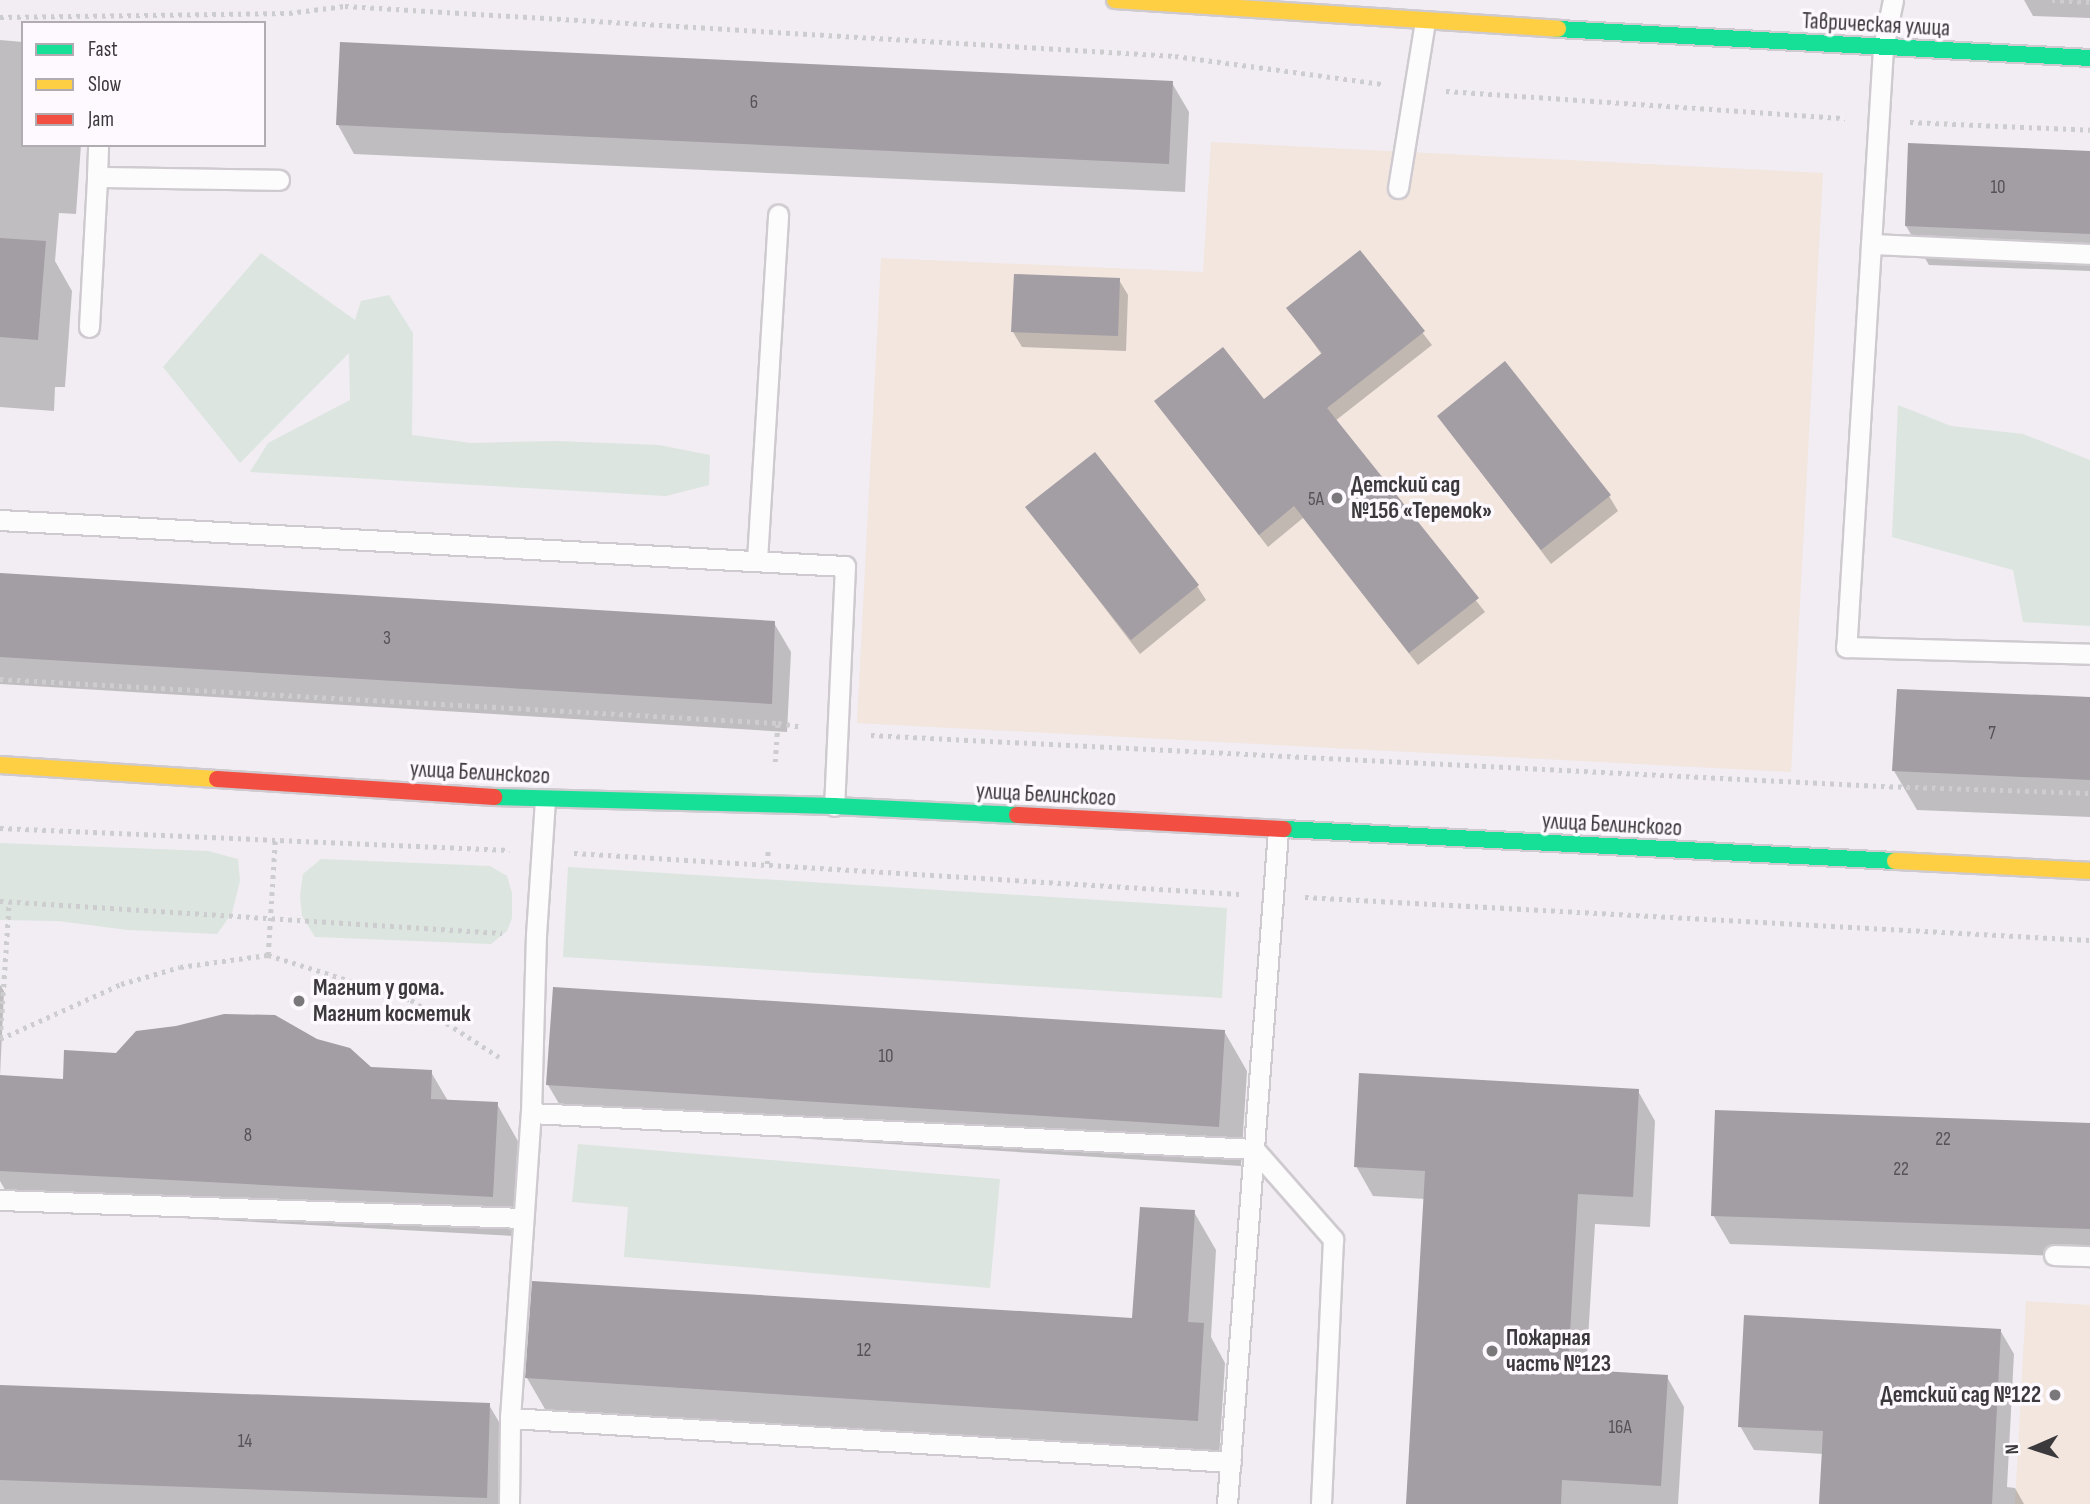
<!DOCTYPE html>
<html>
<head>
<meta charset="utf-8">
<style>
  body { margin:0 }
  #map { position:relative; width:2090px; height:1504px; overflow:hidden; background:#f1edf2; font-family:"Sofia Sans Condensed",sans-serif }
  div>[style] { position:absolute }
  .education>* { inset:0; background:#f2e6df }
  .green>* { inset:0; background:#dce5e0 }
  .shadow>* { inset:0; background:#0003 }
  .building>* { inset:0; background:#a39da4 }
  .path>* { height:4.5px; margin-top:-2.25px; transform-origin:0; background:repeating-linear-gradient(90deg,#cdccce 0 3.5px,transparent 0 8.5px) }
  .roads { filter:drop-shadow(2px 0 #cecacf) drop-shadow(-2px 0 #cecacf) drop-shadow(0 2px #cecacf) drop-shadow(0 -2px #cecacf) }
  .lane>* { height:19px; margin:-9.5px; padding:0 9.5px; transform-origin:9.5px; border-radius:9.5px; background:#fdfcfd }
  .fast>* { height:16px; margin:-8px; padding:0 8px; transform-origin:8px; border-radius:8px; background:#16e098 }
  .slow>* { height:16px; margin:-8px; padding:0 8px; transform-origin:8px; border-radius:8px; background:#ffcf43 }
  .jam>* { height:16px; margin:-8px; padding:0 8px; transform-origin:8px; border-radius:8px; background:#f24e42 }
  .dots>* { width:19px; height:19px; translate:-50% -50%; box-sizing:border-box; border:4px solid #fdf9fe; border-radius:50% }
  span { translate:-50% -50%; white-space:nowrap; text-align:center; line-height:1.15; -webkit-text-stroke:7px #fdf9fe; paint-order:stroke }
  .number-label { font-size:19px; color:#565257 }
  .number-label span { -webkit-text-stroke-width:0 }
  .street-label { font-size:23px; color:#3c393d }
  .poi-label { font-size:23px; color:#3c393d; font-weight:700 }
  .left { translate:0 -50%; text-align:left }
  .right { translate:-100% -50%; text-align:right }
  .legend { position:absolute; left:21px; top:21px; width:245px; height:126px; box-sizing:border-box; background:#fdf9fe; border:2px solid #b0acb1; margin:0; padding:9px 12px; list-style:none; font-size:21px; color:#3c393d }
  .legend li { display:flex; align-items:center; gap:14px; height:35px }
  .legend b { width:35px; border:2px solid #b0acb1 }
  .north { position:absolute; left:1999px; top:1413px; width:70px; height:70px; -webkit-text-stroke:5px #fdf9fe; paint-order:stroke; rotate:267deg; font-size:19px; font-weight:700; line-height:28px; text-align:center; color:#3c393d }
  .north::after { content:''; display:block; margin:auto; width:24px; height:32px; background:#3c393d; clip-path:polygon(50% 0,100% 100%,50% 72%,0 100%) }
</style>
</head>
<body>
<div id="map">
  <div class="education">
    <div style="clip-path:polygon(1211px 142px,1823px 173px,1791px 772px,857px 723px,881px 258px,1203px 272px)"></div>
    <div style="clip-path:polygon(2026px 1301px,2090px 1305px,2090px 1504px,2015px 1504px)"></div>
  </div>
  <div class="green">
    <div style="clip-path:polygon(261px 253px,355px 320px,361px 301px,389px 295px,413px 333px,412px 435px,471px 443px,555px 441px,659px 445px,710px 455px,709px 485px,666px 496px,250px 472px,268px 443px,350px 400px,349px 353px,240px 463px,163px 367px)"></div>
    <div style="clip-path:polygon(1898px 405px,1951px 426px,2023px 434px,2090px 460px,2090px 626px,2023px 622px,2013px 570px,1892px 537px)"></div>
    <div style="clip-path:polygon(0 843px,208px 851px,238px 859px,240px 881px,232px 913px,217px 934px,128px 930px,58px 921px,0 920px)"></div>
    <div style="clip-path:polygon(321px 859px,490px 866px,507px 876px,512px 893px,512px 918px,507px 931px,491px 944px,315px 937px,302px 916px,300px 896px,303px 874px)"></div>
    <div style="clip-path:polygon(568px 867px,1227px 908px,1222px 998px,563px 957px)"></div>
    <div style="clip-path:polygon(578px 1144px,1000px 1179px,990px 1288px,624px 1257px,628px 1207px,572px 1202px)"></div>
  </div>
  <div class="shadow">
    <div style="clip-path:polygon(2024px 0,2090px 0,2090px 18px,2033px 16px)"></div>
    <div style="clip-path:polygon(0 40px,23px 42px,23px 145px,81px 145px,76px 214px,59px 213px,55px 261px,72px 291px,65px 387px,55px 387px,54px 411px,0 407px)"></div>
    <div style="clip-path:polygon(1172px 83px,1189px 112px,1185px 192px,354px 154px,338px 125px)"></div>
    <div style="clip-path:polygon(2090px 153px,2090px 271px,1929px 265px,1906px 226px)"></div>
    <div style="clip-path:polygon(1360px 252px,1432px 345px,1335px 421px,1485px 612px,1418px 665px,1303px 518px,1268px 547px,1156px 402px,1264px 402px,1322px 355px,1289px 309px)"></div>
    <div style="clip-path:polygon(1119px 280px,1128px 295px,1126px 351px,1022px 347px,1013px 332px)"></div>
    <div style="clip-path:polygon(1439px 416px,1609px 496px,1618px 511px,1551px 564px)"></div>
    <div style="clip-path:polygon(1027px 507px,1197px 586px,1206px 600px,1140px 654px)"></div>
    <div style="clip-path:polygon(0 575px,774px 623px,791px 652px,787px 732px,0 684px)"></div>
    <div style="clip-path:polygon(2090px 699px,2090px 817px,1917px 810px,1894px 771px)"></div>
    <div style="clip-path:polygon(0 985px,4px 991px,0 1077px,64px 1081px,117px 1055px,431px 1072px,448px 1101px,497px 1104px,519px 1143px,514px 1236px,16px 1209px,0 1181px)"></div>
    <div style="clip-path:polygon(1224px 1031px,1247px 1071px,1241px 1166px,571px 1124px,548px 1085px)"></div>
    <div style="clip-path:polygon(1638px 1091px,1655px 1121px,1650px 1227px,1595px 1224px,1586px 1372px,1667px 1377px,1684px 1407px,1678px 1504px,1408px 1504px,1425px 1199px,1373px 1196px,1356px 1166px)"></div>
    <div style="clip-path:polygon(2090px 1125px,2090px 1257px,1730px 1244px,1713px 1215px)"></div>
    <div style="clip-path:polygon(1194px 1212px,1216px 1250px,1211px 1337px,1225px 1363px,1219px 1458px,549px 1416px,527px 1378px,1134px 1320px)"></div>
    <div style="clip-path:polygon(2000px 1330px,2014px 1354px,2007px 1487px,2015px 1488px,2024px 1504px,1820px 1504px,1824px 1454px,1754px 1450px,1740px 1426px)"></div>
    <div style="clip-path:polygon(0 1386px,489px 1405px,512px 1444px,510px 1504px,0 1504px)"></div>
  </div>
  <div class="building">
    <div style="clip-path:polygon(340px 42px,1173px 81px,1169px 164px,336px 125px)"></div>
    <div style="clip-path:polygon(1908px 143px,2090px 151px,2090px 234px,1905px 226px)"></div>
    <div style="clip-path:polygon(0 238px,46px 241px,38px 340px,0 337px)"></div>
    <div style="clip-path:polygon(1360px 250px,1425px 331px,1327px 408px,1479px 598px,1409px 653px,1294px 506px,1259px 535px,1154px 401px,1223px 347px,1264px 399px,1322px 353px,1286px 308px)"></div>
    <div style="clip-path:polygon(1014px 274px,1120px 278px,1118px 336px,1011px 332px)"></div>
    <div style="clip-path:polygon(1505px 361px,1611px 495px,1541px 550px,1437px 416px)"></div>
    <div style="clip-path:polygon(1095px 452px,1199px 585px,1131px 640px,1025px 507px)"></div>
    <div style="clip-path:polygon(0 573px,775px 621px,772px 704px,0 657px)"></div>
    <div style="clip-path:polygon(1897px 689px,2090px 697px,2090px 780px,1892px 771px)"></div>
    <div style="clip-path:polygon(553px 987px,1225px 1030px,1219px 1127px,546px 1085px)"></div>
    <div style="clip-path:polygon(224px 1014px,275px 1015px,317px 1039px,350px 1048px,371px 1067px,432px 1070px,431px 1099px,498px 1102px,493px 1197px,0 1171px,0 1075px,63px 1079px,64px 1050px,116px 1053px,136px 1031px,176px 1026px)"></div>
    <div style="clip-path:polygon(1359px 1073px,1639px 1089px,1633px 1197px,1578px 1194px,1568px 1369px,1668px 1375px,1661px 1486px,1562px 1480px,1561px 1504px,1406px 1504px,1425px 1171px,1354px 1167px)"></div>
    <div style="clip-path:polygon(1715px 1110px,2090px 1123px,2090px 1229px,1711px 1216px)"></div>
    <div style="clip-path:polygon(1140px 1207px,1195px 1210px,1188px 1322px,1204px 1323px,1198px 1421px,525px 1378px,532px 1281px,1132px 1318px)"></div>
    <div style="clip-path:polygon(1744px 1315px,2001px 1329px,1992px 1504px,1819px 1504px,1823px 1431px,1738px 1427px)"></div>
    <div style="clip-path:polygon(0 1385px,490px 1403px,487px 1498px,0 1480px)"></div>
  </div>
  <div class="path">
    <div style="left:2052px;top:0;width:38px;rotate:3deg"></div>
    <div style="left:0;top:17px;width:289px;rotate:-0.8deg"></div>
    <div style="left:289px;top:13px;width:56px;rotate:-7.1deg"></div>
    <div style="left:345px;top:6px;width:832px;rotate:3.45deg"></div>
    <div style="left:1175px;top:56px;width:208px;rotate:7.7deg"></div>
    <div style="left:1446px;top:91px;width:400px;rotate:3.9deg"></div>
    <div style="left:1910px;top:122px;width:180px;rotate:2.5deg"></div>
    <div style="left:0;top:679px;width:779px;rotate:3.24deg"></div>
    <div style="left:778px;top:723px;width:25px;rotate:9deg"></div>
    <div style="left:871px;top:735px;width:1011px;rotate:2.89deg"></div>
    <div style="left:1881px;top:786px;width:209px;rotate:1.9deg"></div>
    <div style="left:775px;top:762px;width:39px;rotate:-86deg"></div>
    <div style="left:0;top:828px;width:510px;rotate:2.47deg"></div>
    <div style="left:574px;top:853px;width:667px;rotate:3.52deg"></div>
    <div style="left:767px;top:864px;width:16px;rotate:-86deg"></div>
    <div style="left:1305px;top:897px;width:786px;rotate:3.14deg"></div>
    <div style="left:0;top:901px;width:503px;rotate:3.65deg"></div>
    <div style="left:268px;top:955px;width:115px;rotate:-86.5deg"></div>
    <div style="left:0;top:1038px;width:136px;rotate:-86.2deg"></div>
    <div style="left:0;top:1039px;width:133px;rotate:-24.4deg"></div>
    <div style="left:121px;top:984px;width:61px;rotate:-16.1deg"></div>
    <div style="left:180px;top:967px;width:89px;rotate:-7.8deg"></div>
    <div style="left:268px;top:955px;width:150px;rotate:17.5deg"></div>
    <div style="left:411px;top:1000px;width:105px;rotate:32.9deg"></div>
  </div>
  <div class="roads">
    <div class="lane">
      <div style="left:1893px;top:0;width:49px;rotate:101.8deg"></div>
      <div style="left:1883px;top:48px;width:196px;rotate:93.5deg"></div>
      <div style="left:1871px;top:244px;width:219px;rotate:2.6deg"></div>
      <div style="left:97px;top:177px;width:32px;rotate:-88deg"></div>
      <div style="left:1398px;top:188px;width:168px;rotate:-80.8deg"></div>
      <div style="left:1871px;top:244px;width:404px;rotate:93.5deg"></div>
      <div style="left:1846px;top:647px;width:244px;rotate:1.6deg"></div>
      <div style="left:89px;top:327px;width:150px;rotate:-86.9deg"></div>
      <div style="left:97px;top:177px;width:182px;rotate:0.9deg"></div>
      <div style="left:0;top:520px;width:846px;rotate:3.12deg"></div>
      <div style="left:845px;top:566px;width:240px;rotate:92.6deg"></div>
      <div style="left:757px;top:560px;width:346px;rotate:-86.5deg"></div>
      <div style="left:531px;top:1113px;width:724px;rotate:2.85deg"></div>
      <div style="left:1254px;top:1149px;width:120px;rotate:48.7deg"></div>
      <div style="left:1333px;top:1239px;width:265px;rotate:92.6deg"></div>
      <div style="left:0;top:1200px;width:522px;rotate:1.97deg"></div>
      <div style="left:2054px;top:1255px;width:36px;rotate:2deg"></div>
      <div style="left:510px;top:1418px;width:722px;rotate:3.49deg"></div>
      <div style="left:509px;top:1504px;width:86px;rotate:-89.3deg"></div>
      <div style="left:510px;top:1418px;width:306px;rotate:-86.1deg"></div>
      <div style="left:531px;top:1113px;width:178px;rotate:-88.4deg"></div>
      <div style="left:536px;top:935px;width:135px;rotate:-86.2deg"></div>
      <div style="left:1227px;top:1504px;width:675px;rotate:-85.67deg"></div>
    </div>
    <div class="fast">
      <div style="left:1558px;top:29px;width:533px;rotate:3.12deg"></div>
      <div style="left:494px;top:797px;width:340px;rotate:1.5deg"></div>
      <div style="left:834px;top:806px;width:183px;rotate:2.8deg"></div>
      <div style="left:1284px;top:829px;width:612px;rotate:3deg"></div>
    </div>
    <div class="slow">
      <div style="left:1115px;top:0;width:444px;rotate:3.7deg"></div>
      <div style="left:0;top:765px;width:217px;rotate:3.7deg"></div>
      <div style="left:1895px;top:861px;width:195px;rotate:2.9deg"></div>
    </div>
    <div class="jam">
      <div style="left:217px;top:779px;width:278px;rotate:3.7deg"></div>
      <div style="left:1017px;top:815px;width:267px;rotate:3deg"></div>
    </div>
  </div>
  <div class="dots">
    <div style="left:1337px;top:498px;background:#7b787c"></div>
    <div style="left:299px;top:1001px;background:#7b787c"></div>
    <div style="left:1492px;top:1351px;background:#7b787c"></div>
    <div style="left:2055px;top:1395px;background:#7b787c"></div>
  </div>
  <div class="number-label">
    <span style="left:754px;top:103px">6</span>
    <span style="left:1998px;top:188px">10</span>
    <span style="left:1316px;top:500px">5А</span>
    <span style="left:387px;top:639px">3</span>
    <span style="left:1992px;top:734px">7</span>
    <span style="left:886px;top:1057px">10</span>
    <span style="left:248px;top:1136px">8</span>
    <span style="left:1943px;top:1140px">22</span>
    <span style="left:1901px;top:1170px">22</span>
    <span style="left:864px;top:1351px">12</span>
    <span style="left:1620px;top:1428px">16А</span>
    <span style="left:245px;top:1442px">14</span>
  </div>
  <div class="street-label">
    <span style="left:1876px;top:25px;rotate:3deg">Таврическая улица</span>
    <span style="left:480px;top:773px;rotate:3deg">улица Белинского</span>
    <span style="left:1046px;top:795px;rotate:3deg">улица Белинского</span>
    <span style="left:1612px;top:825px;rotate:3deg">улица Белинского</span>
  </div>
  <div class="poi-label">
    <span class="left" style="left:1351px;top:498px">Детский сад<br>№156 «Теремок»</span>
    <span class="left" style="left:313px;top:1001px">Магнит у дома.<br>Магнит косметик</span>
    <span class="left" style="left:1506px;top:1351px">Пожарная<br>часть №123</span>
    <span class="right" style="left:2041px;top:1395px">Детский сад №122</span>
  </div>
  <ul class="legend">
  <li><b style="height:9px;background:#16e098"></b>Fast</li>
  <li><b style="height:9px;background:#ffcf43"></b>Slow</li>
  <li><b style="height:9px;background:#f24e42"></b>Jam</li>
  </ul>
  <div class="north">N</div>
</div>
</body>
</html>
